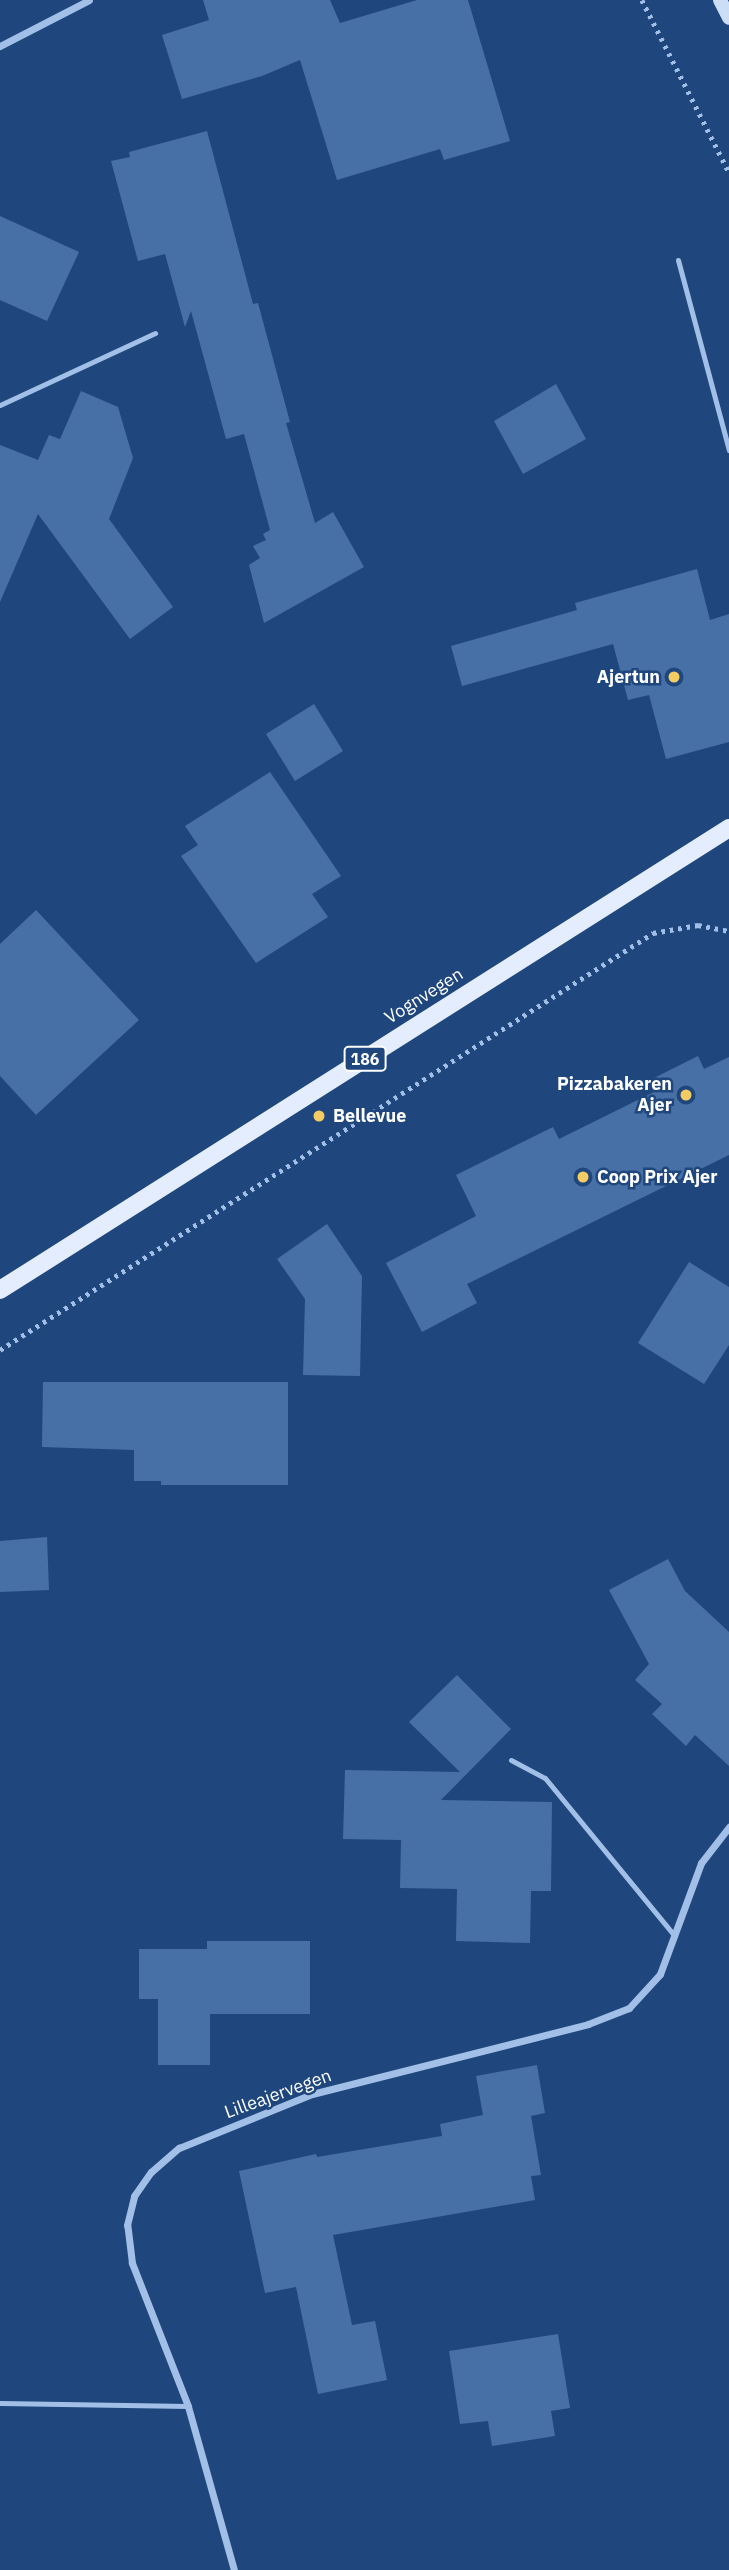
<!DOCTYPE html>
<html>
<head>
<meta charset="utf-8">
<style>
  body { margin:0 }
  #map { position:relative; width:729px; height:2570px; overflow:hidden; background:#1f477d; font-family:"IBM Plex Sans",sans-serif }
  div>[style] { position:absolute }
  .building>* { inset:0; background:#4771a6 }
  .path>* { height:4.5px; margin-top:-2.25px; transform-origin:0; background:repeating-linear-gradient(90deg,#a2c0e7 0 3.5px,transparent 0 8.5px) }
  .lane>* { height:5px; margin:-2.5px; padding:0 2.5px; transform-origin:2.5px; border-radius:2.5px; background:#a2c0e7 }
  .street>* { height:7px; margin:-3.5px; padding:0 3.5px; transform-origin:3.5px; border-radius:3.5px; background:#a2c0e7 }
  .secondary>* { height:14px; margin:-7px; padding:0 7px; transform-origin:7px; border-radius:7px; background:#ccdef6 }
  .primary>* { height:18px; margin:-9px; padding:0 9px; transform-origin:9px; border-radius:9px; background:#e3edfd }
  .dots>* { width:19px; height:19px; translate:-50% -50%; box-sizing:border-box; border:4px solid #1f477d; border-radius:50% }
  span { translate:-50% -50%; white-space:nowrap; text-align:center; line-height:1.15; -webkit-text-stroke:5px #1f477d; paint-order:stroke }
  .shield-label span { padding:2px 5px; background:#1f477d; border:2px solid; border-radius:5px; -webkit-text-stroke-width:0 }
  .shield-label { font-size:16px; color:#fff; font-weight:700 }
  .poi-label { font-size:18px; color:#fff; font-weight:700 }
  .right { translate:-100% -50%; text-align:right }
  .left { translate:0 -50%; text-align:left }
  .street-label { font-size:18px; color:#fff }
</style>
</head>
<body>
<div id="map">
  <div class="building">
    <div style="clip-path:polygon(203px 0,330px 0,340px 23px,417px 0,468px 0,510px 141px,444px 160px,440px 149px,337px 180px,300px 60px,262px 76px,182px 99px,162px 35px,209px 20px)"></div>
    <div style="clip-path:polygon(207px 131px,253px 304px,258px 303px,290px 422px,286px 423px,315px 523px,333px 512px,364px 567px,264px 623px,249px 565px,260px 558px,253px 546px,266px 540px,263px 534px,270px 530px,244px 434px,226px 439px,191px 311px,185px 327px,165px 254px,138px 261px,111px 161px,130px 157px,129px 152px)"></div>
    <div style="clip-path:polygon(0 216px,79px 252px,47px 321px,0 300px)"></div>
    <div style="clip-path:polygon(556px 384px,586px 439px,523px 474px,494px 421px)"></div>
    <div style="clip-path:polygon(81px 391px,118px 407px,133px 458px,109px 519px,173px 607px,130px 639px,38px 514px,0 602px,0 445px,38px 460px,49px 435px,60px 439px)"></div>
    <div style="clip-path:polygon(697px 569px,710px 620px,729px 614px,729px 742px,666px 759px,649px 695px,628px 700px,613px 644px,462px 686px,451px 646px,577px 610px,575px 603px)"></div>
    <div style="clip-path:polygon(314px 704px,343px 751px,295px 781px,266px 734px)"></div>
    <div style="clip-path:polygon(270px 772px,341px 876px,312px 894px,328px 917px,256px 963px,181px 856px,198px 845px,185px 826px)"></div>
    <div style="clip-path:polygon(36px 910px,139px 1020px,36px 1115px,0 1076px,0 944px)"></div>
    <div style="clip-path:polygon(698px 1056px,704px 1069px,729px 1057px,729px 1155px,467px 1284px,477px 1303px,422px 1332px,386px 1263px,476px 1216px,456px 1175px,553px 1127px,559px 1139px,656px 1091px,650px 1080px)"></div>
    <div style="clip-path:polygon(327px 1224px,362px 1276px,360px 1376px,303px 1375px,305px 1299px,277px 1259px)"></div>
    <div style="clip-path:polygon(689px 1262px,729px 1287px,729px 1345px,704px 1384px,638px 1343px)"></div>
    <div style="clip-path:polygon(43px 1382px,288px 1382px,288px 1485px,161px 1485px,161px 1481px,134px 1481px,134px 1450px,42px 1447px)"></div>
    <div style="clip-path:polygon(47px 1537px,49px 1590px,0 1592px,0 1541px)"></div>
    <div style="clip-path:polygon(668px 1559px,685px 1591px,729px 1632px,729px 1766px,695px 1735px,686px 1746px,652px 1714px,662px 1704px,635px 1680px,649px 1664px,609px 1590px)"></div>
    <div style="clip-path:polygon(457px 1675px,511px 1729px,441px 1800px,552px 1802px,551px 1891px,531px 1891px,530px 1943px,456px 1941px,457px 1889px,400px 1888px,401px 1840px,343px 1839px,345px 1770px,460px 1772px,409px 1722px)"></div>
    <div style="clip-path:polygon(207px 1941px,310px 1941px,310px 2014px,210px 2014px,210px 2065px,158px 2065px,158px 1999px,139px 1999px,139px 1949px,207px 1949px)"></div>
    <div style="clip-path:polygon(537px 2065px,545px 2113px,531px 2116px,541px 2175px,531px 2176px,535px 2200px,333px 2235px,352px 2325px,375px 2321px,387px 2380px,318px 2394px,296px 2287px,265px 2293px,239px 2171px,316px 2154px,317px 2157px,442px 2136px,440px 2124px,483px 2115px,476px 2076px)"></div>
    <div style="clip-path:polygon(558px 2334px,570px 2408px,551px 2411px,555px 2436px,492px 2446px,488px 2421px,460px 2424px,449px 2351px)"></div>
  </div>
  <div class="path">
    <div style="left:642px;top:0;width:193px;rotate:63.2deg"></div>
    <div style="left:0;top:1350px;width:775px;rotate:-32.56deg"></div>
    <div style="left:653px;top:933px;width:46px;rotate:-10.1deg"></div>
    <div style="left:698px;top:925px;width:32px;rotate:11deg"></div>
  </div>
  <div class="lane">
    <div style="left:678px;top:260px;width:197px;rotate:75deg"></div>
    <div style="left:0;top:405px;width:171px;rotate:-24.9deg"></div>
    <div style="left:511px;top:1760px;width:38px;rotate:28deg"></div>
    <div style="left:545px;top:1778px;width:203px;rotate:50.6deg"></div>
    <div style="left:0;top:2403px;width:188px;rotate:0.9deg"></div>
  </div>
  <div class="street">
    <div style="left:0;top:46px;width:100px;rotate:-27.3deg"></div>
    <div style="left:234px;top:2570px;width:170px;rotate:-105.7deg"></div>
    <div style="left:188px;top:2406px;width:154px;rotate:-111.4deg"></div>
    <div style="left:132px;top:2263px;width:38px;rotate:-97deg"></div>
    <div style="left:127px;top:2225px;width:30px;rotate:-76deg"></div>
    <div style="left:134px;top:2196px;width:29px;rotate:-55deg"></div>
    <div style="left:151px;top:2172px;width:37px;rotate:-41deg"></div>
    <div style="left:179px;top:2148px;width:144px;rotate:-22.1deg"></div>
    <div style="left:312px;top:2094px;width:285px;rotate:-14.2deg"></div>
    <div style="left:588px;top:2024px;width:44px;rotate:-21.3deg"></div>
    <div style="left:629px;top:2008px;width:46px;rotate:-47.6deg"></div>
    <div style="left:660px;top:1974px;width:118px;rotate:-69.7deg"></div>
    <div style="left:701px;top:1863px;width:46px;rotate:-52.1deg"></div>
  </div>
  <div class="secondary">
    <div style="left:720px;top:0;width:20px;rotate:63deg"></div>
  </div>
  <div class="primary">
    <div style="left:0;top:1290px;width:863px;rotate:-32.36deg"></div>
  </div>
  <div class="dots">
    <div style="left:674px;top:677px;background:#f5cc61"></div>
    <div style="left:686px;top:1095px;background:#f5cc61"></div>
    <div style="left:319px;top:1116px;background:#f5cc61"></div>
    <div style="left:583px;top:1177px;background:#f5cc61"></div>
  </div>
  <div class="shield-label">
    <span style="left:365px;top:1059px">186</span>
  </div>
  <div class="poi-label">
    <span class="right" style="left:660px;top:677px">Ajertun</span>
    <span class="right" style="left:672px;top:1095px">Pizzabakeren<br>Ajer</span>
    <span class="left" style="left:333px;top:1116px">Bellevue</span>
    <span class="left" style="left:597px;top:1177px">Coop Prix Ajer</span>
  </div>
  <div class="street-label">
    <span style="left:424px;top:996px;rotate:-32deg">Vognvegen</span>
    <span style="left:278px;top:2094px;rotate:-20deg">Lilleajervegen</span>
  </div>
</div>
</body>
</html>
